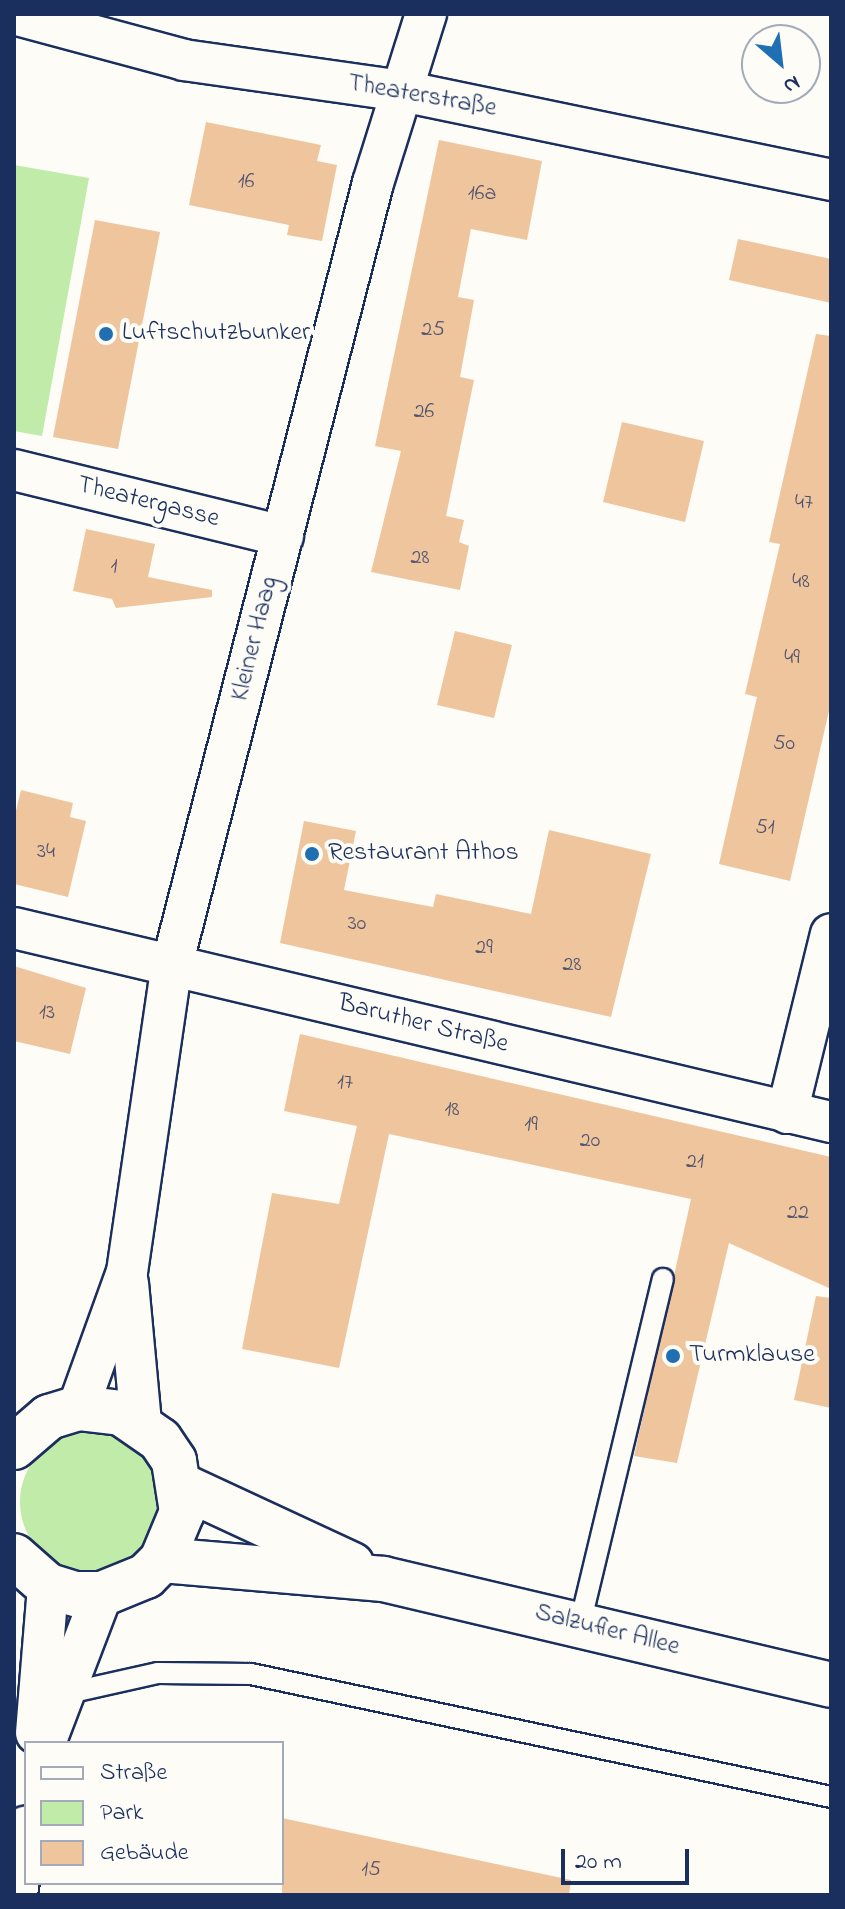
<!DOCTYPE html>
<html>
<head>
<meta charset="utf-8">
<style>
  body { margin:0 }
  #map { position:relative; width:845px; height:1909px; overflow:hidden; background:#fdfcf7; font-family:"Indie Flower",sans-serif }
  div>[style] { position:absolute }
  .green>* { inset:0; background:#c0eba8 }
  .round { border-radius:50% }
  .building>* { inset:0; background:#efc59e }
  .roads { filter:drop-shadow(2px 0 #1b2f5e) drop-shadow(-2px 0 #1b2f5e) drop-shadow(0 2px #1b2f5e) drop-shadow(0 -2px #1b2f5e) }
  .service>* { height:20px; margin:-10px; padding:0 10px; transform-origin:10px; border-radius:10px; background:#fdfcf7 }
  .minor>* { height:40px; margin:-20px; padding:0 20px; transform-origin:20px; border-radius:20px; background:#fdfcf7 }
  .secondary>* { height:44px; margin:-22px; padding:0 22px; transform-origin:22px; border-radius:22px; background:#fdfcf7 }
  .dots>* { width:22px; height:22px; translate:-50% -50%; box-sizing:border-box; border:4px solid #fdfcf7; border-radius:50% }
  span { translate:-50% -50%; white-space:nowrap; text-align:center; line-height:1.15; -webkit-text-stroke:8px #fdfcf7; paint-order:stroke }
  .number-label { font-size:22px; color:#50546e }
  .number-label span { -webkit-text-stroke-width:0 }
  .street-label { font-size:26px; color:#1b2f5e }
  .poi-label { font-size:26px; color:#1b2f5e }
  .left { translate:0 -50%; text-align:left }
  .frame { position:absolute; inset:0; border:16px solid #1b2f5e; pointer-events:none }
  .legend { position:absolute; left:24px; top:1741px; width:260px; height:144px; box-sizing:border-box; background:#fdfcf7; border:2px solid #a3aaba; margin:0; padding:10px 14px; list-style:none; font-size:24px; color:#1b2f5e }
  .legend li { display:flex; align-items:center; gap:16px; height:40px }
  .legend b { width:40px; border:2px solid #a3aaba }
  .north { position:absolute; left:741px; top:24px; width:80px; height:80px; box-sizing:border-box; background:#fdfcf7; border:2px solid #a3aaba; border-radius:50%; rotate:152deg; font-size:22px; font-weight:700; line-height:32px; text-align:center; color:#1b2f5e }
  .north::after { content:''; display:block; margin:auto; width:28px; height:36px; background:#1f6fb2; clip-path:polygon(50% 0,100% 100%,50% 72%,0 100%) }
  .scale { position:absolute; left:561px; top:1849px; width:128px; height:36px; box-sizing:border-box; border:4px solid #1b2f5e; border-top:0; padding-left:10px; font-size:24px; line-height:28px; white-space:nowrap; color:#1b2f5e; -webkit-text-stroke:6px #fdfcf7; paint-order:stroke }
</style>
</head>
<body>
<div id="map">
  <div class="green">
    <div style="clip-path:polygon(14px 165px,89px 178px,42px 436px,14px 431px)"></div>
    <div class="round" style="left:20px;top:1432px;width:140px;height:140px"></div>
  </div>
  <div class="building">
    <div style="clip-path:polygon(206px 122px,321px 145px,317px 161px,337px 165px,322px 241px,287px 235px,289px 225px,189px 205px)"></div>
    <div style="clip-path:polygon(439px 140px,542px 161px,527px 240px,471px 229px,458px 297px,474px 300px,460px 377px,474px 380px,446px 516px,464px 520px,459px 542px,469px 546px,460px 590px,371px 572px,401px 451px,375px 446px)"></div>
    <div style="clip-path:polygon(95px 220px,160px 232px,118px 449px,53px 437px)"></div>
    <div style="clip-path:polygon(738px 239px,831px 259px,831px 303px,729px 280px)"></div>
    <div style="clip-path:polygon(816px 334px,831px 336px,831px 702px,790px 881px,719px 864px,757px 697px,745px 694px,780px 544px,769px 542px)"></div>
    <div style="clip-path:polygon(622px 422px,704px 441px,685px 522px,603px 502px)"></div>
    <div style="clip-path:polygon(86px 529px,155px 544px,148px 577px,212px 590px,212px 597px,116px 608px,112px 599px,73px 591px)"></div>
    <div style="clip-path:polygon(455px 631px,512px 645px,494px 718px,437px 705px)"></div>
    <div style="clip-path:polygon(21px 790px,73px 803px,70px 817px,86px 821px,68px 897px,14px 884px,14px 819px)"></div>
    <div style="clip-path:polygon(304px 821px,356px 831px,344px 890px,433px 907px,436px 894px,531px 914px,549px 830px,651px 854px,611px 1017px,280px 943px)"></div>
    <div style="clip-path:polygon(14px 966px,86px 988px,70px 1054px,14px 1041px)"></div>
    <div style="clip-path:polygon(300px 1034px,831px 1157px,831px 1289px,729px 1243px,677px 1463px,634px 1456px,691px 1199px,389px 1134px,339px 1368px,242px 1349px,272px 1193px,339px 1204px,357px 1126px,284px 1111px)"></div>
    <div style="clip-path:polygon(816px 1296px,831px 1298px,831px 1408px,794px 1400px)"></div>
    <div style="clip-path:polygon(282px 1818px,571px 1880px,569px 1895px,282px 1895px)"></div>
  </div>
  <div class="roads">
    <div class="service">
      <div style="left:580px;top:1624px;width:355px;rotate:-76.5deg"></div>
      <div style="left:64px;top:1694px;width:96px;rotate:-12.6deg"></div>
      <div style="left:158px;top:1673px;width:93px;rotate:0.6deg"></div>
      <div style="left:251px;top:1674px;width:593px;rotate:11.97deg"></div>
    </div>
    <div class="minor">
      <div style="left:14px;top:14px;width:176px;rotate:15.1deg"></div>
      <div style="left:184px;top:60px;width:220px;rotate:8.1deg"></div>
      <div style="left:402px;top:91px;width:438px;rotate:11.7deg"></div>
      <div style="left:14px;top:470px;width:277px;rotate:13.8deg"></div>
      <div style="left:14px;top:928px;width:840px;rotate:13.36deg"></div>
      <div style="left:787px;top:1113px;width:184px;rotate:-76.2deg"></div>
      <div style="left:128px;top:1283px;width:141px;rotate:84.7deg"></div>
      <div style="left:78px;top:1408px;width:145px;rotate:-70.2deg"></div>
      <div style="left:127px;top:1272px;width:310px;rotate:-81.7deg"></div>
      <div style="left:172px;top:965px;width:807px;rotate:-75.59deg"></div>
      <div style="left:373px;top:183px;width:177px;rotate:-72.6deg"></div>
      <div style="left:36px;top:1733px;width:147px;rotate:-85.3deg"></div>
      <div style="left:45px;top:1743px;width:160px;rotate:-69.1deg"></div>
      <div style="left:17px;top:1895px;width:69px;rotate:-82.5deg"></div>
    </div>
    <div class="secondary">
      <div style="left:14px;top:1447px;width:46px;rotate:-40.6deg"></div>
      <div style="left:49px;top:1417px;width:30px;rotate:-17deg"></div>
      <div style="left:78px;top:1408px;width:43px;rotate:6.6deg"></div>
      <div style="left:121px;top:1413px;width:47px;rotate:34.7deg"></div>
      <div style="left:160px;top:1440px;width:25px;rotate:56deg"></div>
      <div style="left:174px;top:1461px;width:52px;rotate:81.1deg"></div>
      <div style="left:182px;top:1512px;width:52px;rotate:112.6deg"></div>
      <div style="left:162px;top:1560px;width:23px;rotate:135deg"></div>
      <div style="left:146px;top:1576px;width:48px;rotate:157.8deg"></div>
      <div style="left:102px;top:1594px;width:27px;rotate:180deg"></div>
      <div style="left:75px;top:1594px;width:28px;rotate:-163deg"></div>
      <div style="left:48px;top:1586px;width:45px;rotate:-138.6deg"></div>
      <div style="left:182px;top:1486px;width:187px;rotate:24.9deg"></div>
      <div style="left:162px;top:1560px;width:222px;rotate:4.9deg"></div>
      <div style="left:383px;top:1579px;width:460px;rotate:13.3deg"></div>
    </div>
  </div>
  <div class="dots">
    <div style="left:106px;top:334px;background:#1f6fb2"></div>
    <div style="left:312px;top:854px;background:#1f6fb2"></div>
    <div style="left:673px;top:1356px;background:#1f6fb2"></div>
  </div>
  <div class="number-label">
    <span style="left:246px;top:183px">16</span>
    <span style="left:482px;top:195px">16a</span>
    <span style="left:433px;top:331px">25</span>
    <span style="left:424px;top:413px">26</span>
    <span style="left:804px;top:504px">47</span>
    <span style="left:420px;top:559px">28</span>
    <span style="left:114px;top:568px">1</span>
    <span style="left:801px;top:583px">48</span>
    <span style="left:792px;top:659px">49</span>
    <span style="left:784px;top:745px">50</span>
    <span style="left:765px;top:829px">51</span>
    <span style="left:46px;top:853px">34</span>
    <span style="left:357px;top:925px">30</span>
    <span style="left:484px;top:949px">29</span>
    <span style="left:572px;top:966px">28</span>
    <span style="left:47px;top:1014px">13</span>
    <span style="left:345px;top:1084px">17</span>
    <span style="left:452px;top:1111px">18</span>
    <span style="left:531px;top:1126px">19</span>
    <span style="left:590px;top:1142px">20</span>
    <span style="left:695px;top:1163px">21</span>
    <span style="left:798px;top:1214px">22</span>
    <span style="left:371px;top:1871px">15</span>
  </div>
  <div class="street-label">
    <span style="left:422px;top:97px;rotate:10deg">Theaterstraße</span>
    <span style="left:148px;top:503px;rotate:14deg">Theatergasse</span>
    <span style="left:256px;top:639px;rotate:-76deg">Kleiner Haag</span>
    <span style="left:423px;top:1025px;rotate:14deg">Baruther Straße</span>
    <span style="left:607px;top:1631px;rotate:14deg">Salzufler Allee</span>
  </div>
  <div class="poi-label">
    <span class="left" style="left:122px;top:334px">Luftschutzbunker</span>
    <span class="left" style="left:328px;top:854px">Restaurant Athos</span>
    <span class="left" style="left:689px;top:1356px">Turmklause</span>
  </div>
  <div class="frame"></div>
  <ul class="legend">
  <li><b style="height:10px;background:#fdfcf7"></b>Straße</li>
  <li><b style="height:22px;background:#c0eba8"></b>Park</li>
  <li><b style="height:22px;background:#efc59e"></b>Gebäude</li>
  </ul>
  <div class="north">N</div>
  <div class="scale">20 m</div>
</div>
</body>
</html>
